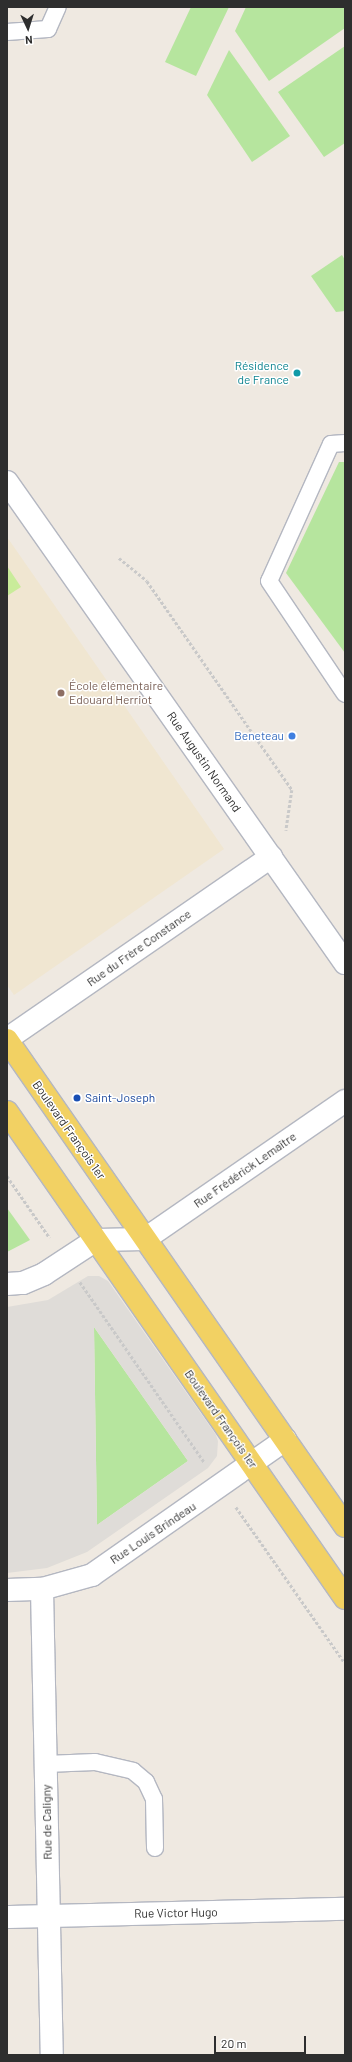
<!DOCTYPE html>
<html>
<head>
<meta charset="utf-8">
<style>
  body { margin:0 }
  #map { position:relative; width:352px; height:2062px; overflow:hidden; background:#efe9e1; font-family:Barlow,sans-serif }
  div>[style] { position:absolute }
  .education>* { inset:0; background:#f0e6d1 }
  .green>* { inset:0; background:#b6e59e }
  .pitch>* { inset:0; background:#c9ec9a }
  .plaza>* { inset:0; background:#dfdcd8 }
  .path>* { height:2.5px; margin-top:-1.25px; transform-origin:0; background:repeating-linear-gradient(90deg,#c9c9c9 0 3px,transparent 0 5px) }
  .roads { filter:drop-shadow(1px 0 #b4b7c1) drop-shadow(-1px 0 #b4b7c1) drop-shadow(0 1px #b4b7c1) drop-shadow(0 -1px #b4b7c1) }
  .lane>* { height:16px; margin:-8px; padding:0 8px; transform-origin:8px; border-radius:8px; background:#fff }
  .street>* { height:22px; margin:-11px; padding:0 11px; transform-origin:11px; border-radius:11px; background:#fff }
  .secondary>* { height:22px; margin:-11px; padding:0 11px; transform-origin:11px; border-radius:11px; background:#fff }
  .primary>* { height:22px; margin:-11px; padding:0 11px; transform-origin:11px; border-radius:11px; background:#f2d163 }
  .dots>* { width:11px; height:11px; translate:-50% -50%; box-sizing:border-box; border:2px solid #fff; border-radius:50% }
  span { translate:-50% -50%; white-space:nowrap; text-align:center; line-height:1.15; -webkit-text-stroke:3px #fff; paint-order:stroke }
  .culture-label { font-size:12px; color:#0d838f }
  .right { translate:-100% -50%; text-align:right }
  .education-label { font-size:12px; color:#785e54 }
  .left { translate:0 -50%; text-align:left }
  .shop-label { font-size:12px; color:#366cbe }
  .street-label { font-size:12px; color:#2e2e2e }
  .transit-label { font-size:12px; color:#164399 }
  .frame { position:absolute; inset:0; border:8px solid #2e2e2e; pointer-events:none }
  .north { position:absolute; left:8px; top:8px; width:40px; height:40px; -webkit-text-stroke:3px #fff; paint-order:stroke; rotate:176deg; font-size:11px; font-weight:700; line-height:16px; text-align:center; color:#2e2e2e }
  .north::after { content:''; display:block; margin:auto; width:14px; height:18px; background:#2e2e2e; clip-path:polygon(50% 0,100% 100%,50% 72%,0 100%) }
  .scale { position:absolute; left:214px; top:2036px; width:92px; height:18px; box-sizing:border-box; border:2px solid #2e2e2e; border-top:0; padding-left:5px; font-size:12px; line-height:14px; white-space:nowrap; color:#2e2e2e; -webkit-text-stroke:3px #fff; paint-order:stroke }
</style>
</head>
<body>
<div id="map">
  <div class="education">
    <div style="clip-path:polygon(7px 537px,224px 849px,14px 995px,7px 985px)"></div>
  </div>
  <div class="green">
    <div style="clip-path:polygon(191px 7px,229px 7px,196px 76px,165px 62px)"></div>
    <div style="clip-path:polygon(246px 7px,345px 7px,345px 28px,269px 81px,235px 31px)"></div>
    <div style="clip-path:polygon(345px 46px,345px 143px,324px 157px,278px 92px)"></div>
    <div style="clip-path:polygon(229px 50px,290px 136px,252px 162px,207px 95px)"></div>
    <div style="clip-path:polygon(342px 255px,345px 260px,345px 311px,336px 312px,311px 276px)"></div>
    <div style="clip-path:polygon(339px 462px,345px 462px,345px 653px,286px 573px)"></div>
    <div style="clip-path:polygon(7px 1208px,30px 1240px,7px 1252px)"></div>
    <div style="clip-path:polygon(94px 1327px,188px 1461px,97px 1525px)"></div>
  </div>
  <div class="pitch">
    <div style="clip-path:polygon(7px 566px,21px 587px,7px 596px)"></div>
  </div>
  <div class="plaza">
    <div style="clip-path:polygon(evenodd,88px 1276px,99px 1276px,108px 1281px,216px 1435px,218px 1441px,217px 1456px,208px 1468px,87px 1552px,47px 1568px,7px 1573px,7px 1307px,48px 1300px,88px 1276px,94px 1327px,188px 1461px,97px 1525px,94px 1328px,94px 1327px)"></div>
  </div>
  <div class="path">
    <div style="left:119px;top:558px;width:36px;rotate:39deg"></div>
    <div style="left:147px;top:581px;width:254px;rotate:55.2deg"></div>
    <div style="left:292px;top:790px;width:41px;rotate:98.3deg"></div>
    <div style="left:7px;top:1176px;width:75px;rotate:55.3deg"></div>
    <div style="left:80px;top:1282px;width:219px;rotate:55.4deg"></div>
    <div style="left:236px;top:1507px;width:190px;rotate:55.1deg"></div>
  </div>
  <div class="roads">
    <div class="lane">
      <div style="left:7px;top:32px;width:41px;rotate:-4.2deg"></div>
      <div style="left:48px;top:29px;width:24px;rotate:-66deg"></div>
      <div style="left:345px;top:443px;width:14px;rotate:176deg"></div>
      <div style="left:331px;top:444px;width:150px;rotate:114.3deg"></div>
      <div style="left:269px;top:581px;width:136px;rotate:56.1deg"></div>
      <div style="left:46px;top:1764px;width:49px;rotate:-2.3deg"></div>
      <div style="left:95px;top:1762px;width:39px;rotate:13deg"></div>
      <div style="left:133px;top:1771px;width:17px;rotate:40deg"></div>
      <div style="left:146px;top:1782px;width:19px;rotate:65deg"></div>
      <div style="left:154px;top:1799px;width:49px;rotate:88.8deg"></div>
    </div>
    <div class="street">
      <div style="left:7px;top:482px;width:588px;rotate:54.9deg"></div>
      <div style="left:7px;top:1039px;width:321px;rotate:-34.6deg"></div>
      <div style="left:7px;top:1284px;width:16px;rotate:-4deg"></div>
      <div style="left:23px;top:1283px;width:23px;rotate:-23deg"></div>
      <div style="left:44px;top:1274px;width:62px;rotate:-33.2deg"></div>
      <div style="left:96px;top:1240px;width:49px;rotate:-1.2deg"></div>
      <div style="left:145px;top:1239px;width:243px;rotate:-34.6deg"></div>
      <div style="left:42px;top:1589px;width:466px;rotate:88.8deg"></div>
      <div style="left:7px;top:1917px;width:338px;rotate:-1.4deg"></div>
    </div>
    <div class="secondary">
      <div style="left:7px;top:1590px;width:35px;rotate:-2deg"></div>
      <div style="left:42px;top:1589px;width:52px;rotate:-15.6deg"></div>
      <div style="left:92px;top:1575px;width:236px;rotate:-35deg"></div>
    </div>
    <div class="primary">
      <div style="left:7px;top:1040px;width:592px;rotate:55.18deg"></div>
      <div style="left:7px;top:1112px;width:592px;rotate:55.18deg"></div>
    </div>
  </div>
  <div class="dots">
    <div style="left:297px;top:373px;background:#0f9aa8"></div>
    <div style="left:61px;top:693px;background:#8d6e63"></div>
    <div style="left:292px;top:736px;background:#3f7fe0"></div>
    <div style="left:77px;top:1098px;background:#1a4fb4"></div>
  </div>
  <div class="culture-label">
    <span class="right" style="left:289px;top:373px">Résidence<br>de France</span>
  </div>
  <div class="education-label">
    <span class="left" style="left:69px;top:693px">École élémentaire<br>Edouard Herriot</span>
  </div>
  <div class="shop-label">
    <span class="right" style="left:284px;top:736px">Beneteau</span>
  </div>
  <div class="street-label">
    <span style="left:204px;top:762px;rotate:55deg">Rue Augustin Normand</span>
    <span style="left:139px;top:948px;rotate:-35deg">Rue du Frère Constance</span>
    <span style="left:69px;top:1130px;rotate:55deg">Boulevard François 1er</span>
    <span style="left:245px;top:1170px;rotate:-35deg">Rue Frédérick Lemaître</span>
    <span style="left:221px;top:1419px;rotate:55deg">Boulevard François 1er</span>
    <span style="left:153px;top:1533px;rotate:-34deg">Rue Louis Brindeau</span>
    <span style="left:47px;top:1822px;rotate:-91deg">Rue de Caligny</span>
    <span style="left:176px;top:1913px;rotate:-1deg">Rue Victor Hugo</span>
  </div>
  <div class="transit-label">
    <span class="left" style="left:85px;top:1098px">Saint-Joseph</span>
  </div>
  <div class="frame"></div>
  <div class="north">N</div>
  <div class="scale">20 m</div>
</div>
</body>
</html>
